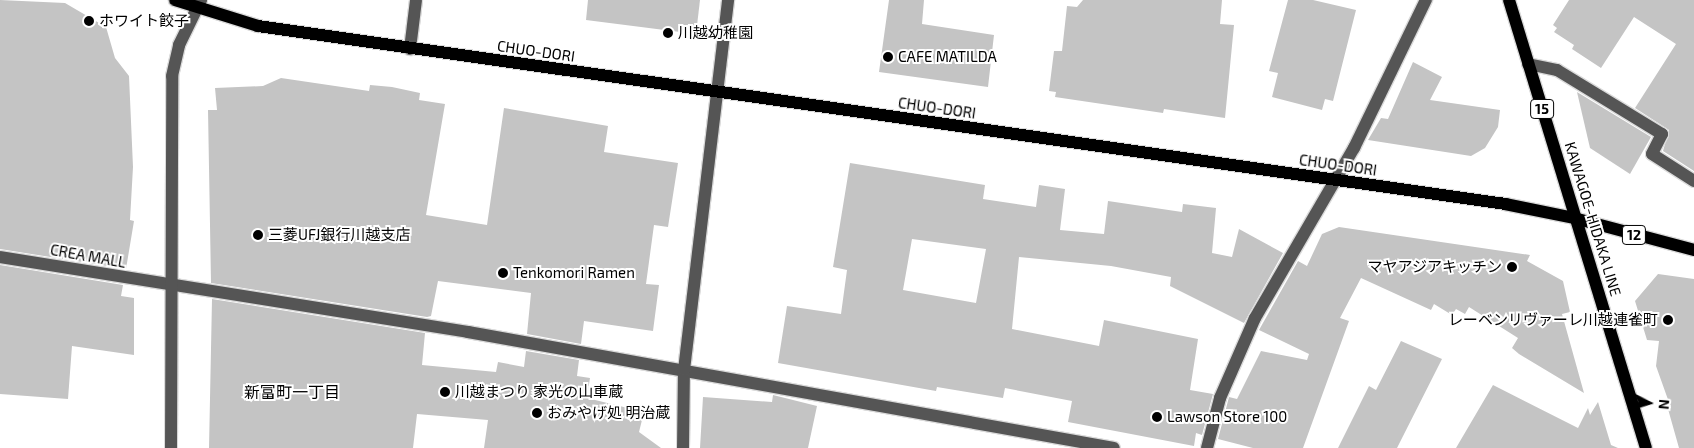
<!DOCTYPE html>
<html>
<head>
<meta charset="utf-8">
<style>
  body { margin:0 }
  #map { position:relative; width:1694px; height:448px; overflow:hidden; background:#fff; font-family:"Exo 2","Noto Sans JP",sans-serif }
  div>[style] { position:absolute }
  .building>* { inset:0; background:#c4c4c4 }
  .roads { filter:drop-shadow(1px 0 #dbdbdb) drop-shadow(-1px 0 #dbdbdb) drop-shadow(0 1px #dbdbdb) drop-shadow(0 -1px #dbdbdb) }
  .minor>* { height:12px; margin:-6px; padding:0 6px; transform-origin:6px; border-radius:6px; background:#555 }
  .major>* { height:12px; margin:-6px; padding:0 6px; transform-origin:6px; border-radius:6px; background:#000 }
  .dots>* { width:14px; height:14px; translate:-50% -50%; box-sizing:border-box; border:2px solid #fff; border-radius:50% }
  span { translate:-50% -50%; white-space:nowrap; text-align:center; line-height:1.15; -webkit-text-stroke:4px #fff; paint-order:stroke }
  .shield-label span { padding:1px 4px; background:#fff; border:1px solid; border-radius:4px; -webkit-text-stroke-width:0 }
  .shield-label { font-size:14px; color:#000; font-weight:700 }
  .poi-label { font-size:15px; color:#000 }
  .left { translate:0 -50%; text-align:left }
  .right { translate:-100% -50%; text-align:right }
  .street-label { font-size:15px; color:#000 }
  .neighbourhood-label { font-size:16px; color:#000 }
  .north { position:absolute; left:1624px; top:378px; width:50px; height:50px; -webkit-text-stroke:4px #fff; paint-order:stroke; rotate:95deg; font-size:14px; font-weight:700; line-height:20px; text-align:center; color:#000 }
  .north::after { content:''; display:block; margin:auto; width:18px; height:22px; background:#000; clip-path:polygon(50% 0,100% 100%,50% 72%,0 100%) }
</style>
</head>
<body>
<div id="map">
  <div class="building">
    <div style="clip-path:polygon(0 0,65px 3px,106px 27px,115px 58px,129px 76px,133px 167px,130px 220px,134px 221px,126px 269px,0 249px)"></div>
    <div style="clip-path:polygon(588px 0,700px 0,696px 34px,586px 20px)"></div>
    <div style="clip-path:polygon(889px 0,924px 0,922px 24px,994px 35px,988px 87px,879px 72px)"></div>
    <div style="clip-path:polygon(1083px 0,1222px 0,1220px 24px,1234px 25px,1225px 118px,1164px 109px,1163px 113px,1055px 97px,1056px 92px,1049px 91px,1054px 51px,1062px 51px,1067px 6px,1077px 7px)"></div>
    <div style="clip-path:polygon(1288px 0,1313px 0,1356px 10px,1333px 101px,1325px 99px,1322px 110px,1272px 97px,1278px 73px,1269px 71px)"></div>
    <div style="clip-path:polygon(1569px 0,1694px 0,1694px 171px,1663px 151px,1669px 130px,1635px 108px,1676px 44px,1634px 17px,1601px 68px,1572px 49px,1574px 45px,1554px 32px,1557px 28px,1553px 25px)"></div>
    <div style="clip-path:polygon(1413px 62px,1442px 77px,1430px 100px,1500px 110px,1498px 127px,1485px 148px,1471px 156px,1368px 140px,1381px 118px,1388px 119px)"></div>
    <div style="clip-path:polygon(281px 78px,369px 91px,370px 85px,392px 87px,420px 93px,419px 100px,445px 104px,426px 215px,487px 225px,504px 108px,608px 126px,604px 152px,678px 163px,668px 227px,654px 225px,646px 284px,659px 285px,653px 331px,584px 321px,581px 344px,527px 334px,531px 293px,438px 281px,431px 316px,427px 317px,211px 283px,208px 110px,217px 110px,215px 88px,263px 86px)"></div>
    <div style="clip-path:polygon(1577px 92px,1651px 137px,1630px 174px,1590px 148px)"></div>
    <div style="clip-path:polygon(evenodd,850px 163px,985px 185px,983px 199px,1036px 207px,1039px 185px,1065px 189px,1060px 230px,1104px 234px,1108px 201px,1182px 212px,1183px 204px,1216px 208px,1212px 253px,1232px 257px,1239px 229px,1283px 253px,1244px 323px,1170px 286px,1171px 277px,1111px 266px,1019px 257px,1012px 329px,1099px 346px,1104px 320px,1198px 339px,1190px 390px,1213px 394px,1202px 435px,1196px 433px,1194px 446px,1068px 422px,1072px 401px,1005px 388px,1003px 398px,937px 387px,936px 391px,778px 363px,787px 306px,841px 314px,847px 270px,833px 267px,850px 163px,912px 239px,986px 249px,976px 303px,903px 290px,912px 239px)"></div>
    <div style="clip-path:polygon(1339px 227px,1530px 255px,1527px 261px,1563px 281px,1570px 312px,1562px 314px,1584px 393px,1519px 354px,1512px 348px,1518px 338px,1469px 307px,1465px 314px,1456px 309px,1452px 315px,1434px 304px,1431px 310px,1361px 278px,1340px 318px,1349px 321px,1303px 448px,1253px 448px,1218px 439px,1229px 397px,1237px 399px,1261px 351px,1307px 360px,1309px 354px,1259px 330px,1298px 261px,1307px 266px,1322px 234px)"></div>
    <div style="clip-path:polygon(0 265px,123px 285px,121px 296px,134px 298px,134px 355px,72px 346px,68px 399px,0 394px)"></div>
    <div style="clip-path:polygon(1658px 274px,1694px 279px,1694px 448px,1679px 448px,1668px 409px,1671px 408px,1656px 366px,1659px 341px,1647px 340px,1635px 301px)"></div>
    <div style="clip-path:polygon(212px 299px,425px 333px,422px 365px,496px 372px,498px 362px,524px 367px,526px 351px,579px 360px,577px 376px,590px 378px,587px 398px,644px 412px,639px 432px,661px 448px,484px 448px,488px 420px,417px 414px,413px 448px,209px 448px)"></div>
    <div style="clip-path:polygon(1401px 341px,1442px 359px,1397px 448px,1338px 448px,1369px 386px,1376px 390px)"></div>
    <div style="clip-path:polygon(1493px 385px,1578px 428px,1588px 408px,1590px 415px,1598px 402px,1611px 445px,1618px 448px,1456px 448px)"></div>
    <div style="clip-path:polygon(773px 395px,817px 406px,808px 448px,700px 448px,703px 397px,772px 402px)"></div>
  </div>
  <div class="roads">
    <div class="minor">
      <div style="left:410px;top:49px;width:49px;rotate:-83deg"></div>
      <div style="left:1528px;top:64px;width:30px;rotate:12deg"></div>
      <div style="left:1557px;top:70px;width:123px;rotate:31.4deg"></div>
      <div style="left:1662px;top:134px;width:22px;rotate:117deg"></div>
      <div style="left:1652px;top:154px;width:50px;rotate:32.7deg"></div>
      <div style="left:0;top:257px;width:474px;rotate:9.1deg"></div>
      <div style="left:468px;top:332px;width:656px;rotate:10.18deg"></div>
      <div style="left:171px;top:448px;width:372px;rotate:-89.8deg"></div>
      <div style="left:172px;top:76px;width:32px;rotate:-77deg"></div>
      <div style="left:179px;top:45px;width:50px;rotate:-63.9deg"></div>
      <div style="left:683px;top:448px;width:78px;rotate:-89.3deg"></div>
      <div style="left:684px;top:370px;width:373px;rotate:-83.2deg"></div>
      <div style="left:1207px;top:448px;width:52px;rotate:-75.4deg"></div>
      <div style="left:1220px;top:398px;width:87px;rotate:-66.4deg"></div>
      <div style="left:1255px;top:318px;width:197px;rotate:-59.8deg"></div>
      <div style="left:1354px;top:148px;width:165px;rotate:-64.1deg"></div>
    </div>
    <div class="major">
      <div style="left:175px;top:0;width:87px;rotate:17.4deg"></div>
      <div style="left:258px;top:26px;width:1260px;rotate:8.12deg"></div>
      <div style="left:1505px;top:204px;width:70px;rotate:11.5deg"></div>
      <div style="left:1574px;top:218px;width:124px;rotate:14.9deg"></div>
      <div style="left:1509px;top:0;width:468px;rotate:73deg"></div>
    </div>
  </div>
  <div class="dots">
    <div style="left:89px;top:21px;background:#000"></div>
    <div style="left:668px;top:33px;background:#000"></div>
    <div style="left:888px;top:57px;background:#000"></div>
    <div style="left:258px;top:235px;background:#000"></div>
    <div style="left:1512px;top:267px;background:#000"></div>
    <div style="left:503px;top:273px;background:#000"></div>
    <div style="left:1668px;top:320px;background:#000"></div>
    <div style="left:445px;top:392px;background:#000"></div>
    <div style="left:537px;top:413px;background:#000"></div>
    <div style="left:1157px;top:417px;background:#000"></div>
  </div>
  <div class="shield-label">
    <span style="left:1542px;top:109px">15</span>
    <span style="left:1634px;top:235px">12</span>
  </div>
  <div class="poi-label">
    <span class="left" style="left:99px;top:21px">ホワイト餃子</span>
    <span class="left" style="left:678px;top:33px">川越幼稚園</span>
    <span class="left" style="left:898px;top:57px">CAFE MATILDA</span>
    <span class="left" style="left:268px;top:235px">三菱UFJ銀行川越支店</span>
    <span class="right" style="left:1502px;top:267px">マヤアジアキッチン</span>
    <span class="left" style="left:513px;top:273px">Tenkomori Ramen</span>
    <span class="right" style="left:1658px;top:320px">レーベンリヴァーレ川越連雀町</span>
    <span class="left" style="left:455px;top:392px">川越まつり 家光の山車蔵</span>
    <span class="left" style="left:547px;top:413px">おみやげ処 明治蔵</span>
    <span class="left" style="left:1167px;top:417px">Lawson Store 100</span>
  </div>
  <div class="street-label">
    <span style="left:536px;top:51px;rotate:8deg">CHUO-DORI</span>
    <span style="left:937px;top:108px;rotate:8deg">CHUO-DORI</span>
    <span style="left:1338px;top:165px;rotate:8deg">CHUO-DORI</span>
    <span style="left:1593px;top:219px;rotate:73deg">KAWAGOE-HIDAKA LINE</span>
    <span style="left:88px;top:256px;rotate:10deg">CREA MALL</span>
  </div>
  <div class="neighbourhood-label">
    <span style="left:292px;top:392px">新富町一丁目</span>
  </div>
  <div class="north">N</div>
</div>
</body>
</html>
